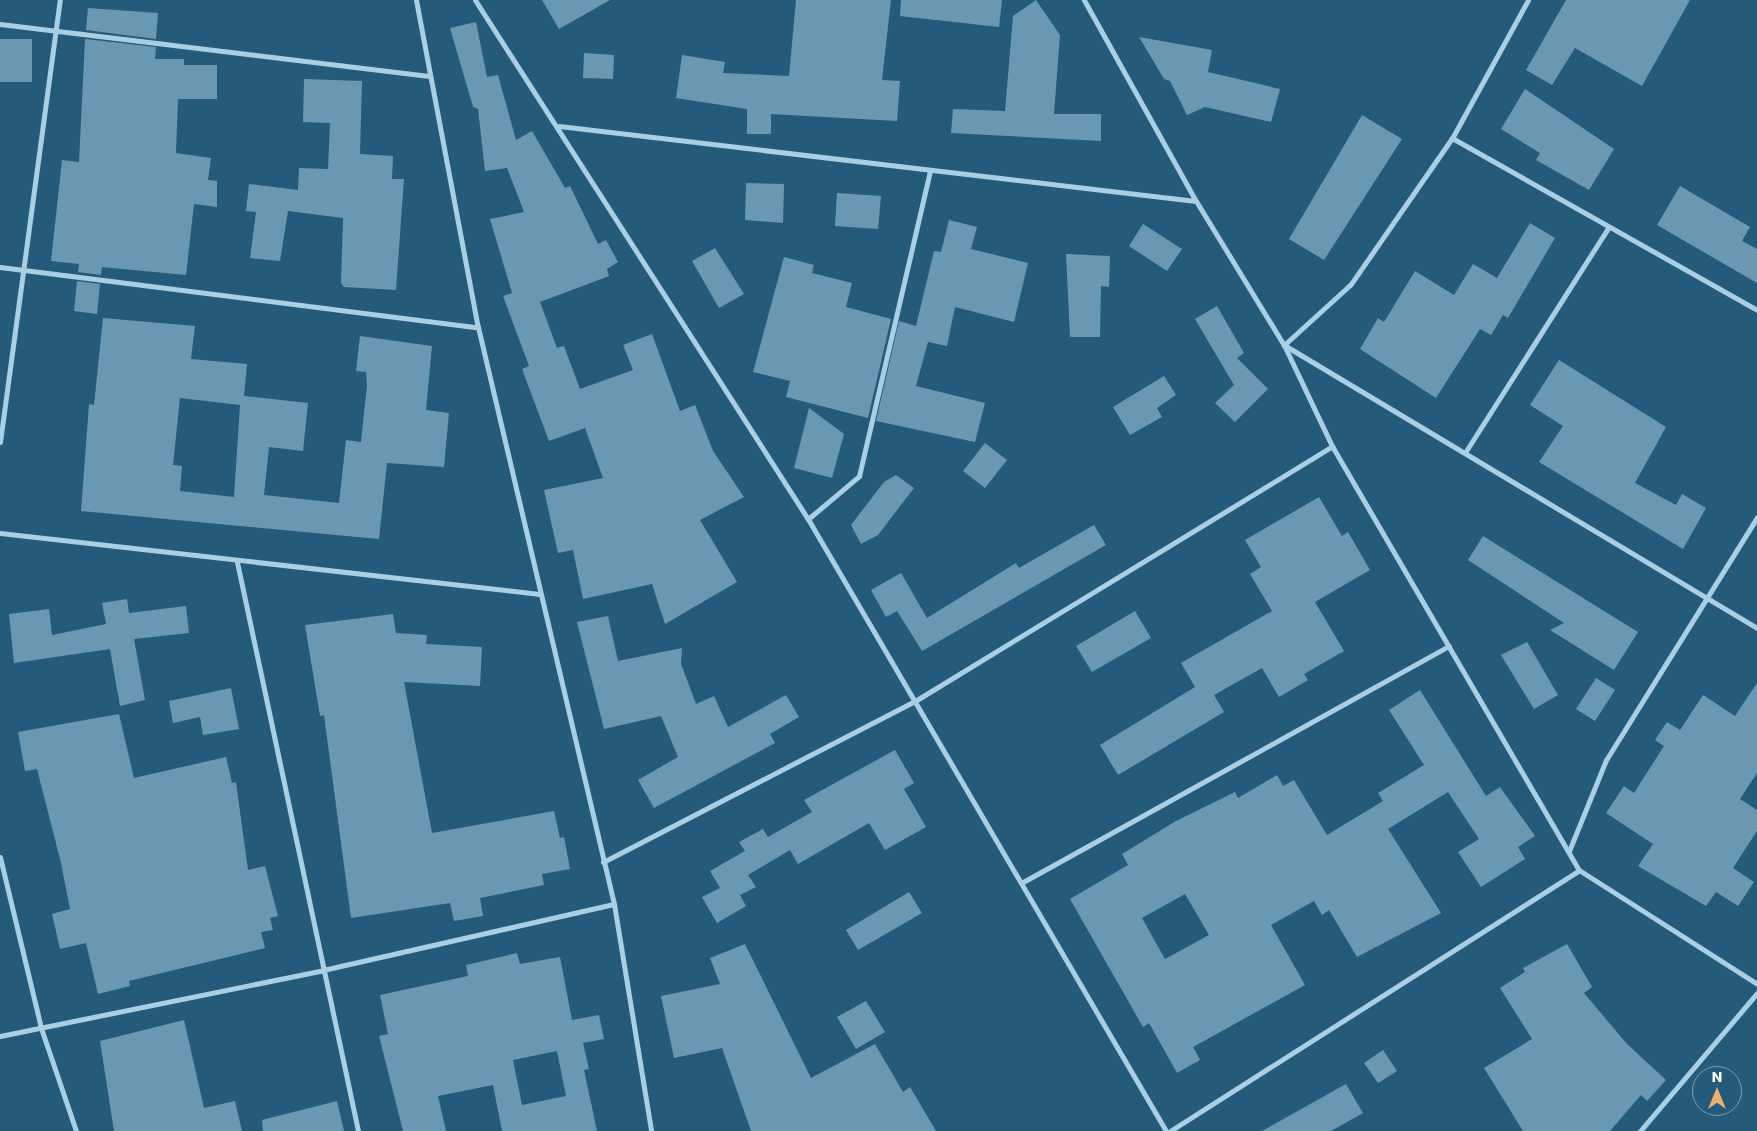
<!DOCTYPE html>
<html>
<head>
<meta charset="utf-8">
<style>
  body { margin:0 }
  #map { position:relative; width:1757px; height:1131px; overflow:hidden; background:#255b7a; font-family:Poppins,sans-serif }
  div>[style] { position:absolute }
  .building>* { inset:0; background:#6a98b2 }
  .minor>* { height:5px; margin:-2.5px; padding:0 2.5px; transform-origin:2.5px; border-radius:2.5px; background:#a9cfe4 }
  span { translate:-50% -50%; white-space:nowrap; text-align:center; line-height:1.15; -webkit-text-stroke:5px #255b7a; paint-order:stroke }
  .north { position:absolute; left:1692px; top:1066px; width:50px; height:50px; box-sizing:border-box; background:#255b7a; border:1px solid #7c9daf; border-radius:50%; rotate:0deg; font-size:14px; font-weight:700; line-height:20px; text-align:center; color:#fff }
  .north::after { content:''; display:block; margin:auto; width:18px; height:22px; background:#edaf6e; clip-path:polygon(50% 0,100% 100%,50% 72%,0 100%) }
</style>
</head>
<body>
<div id="map">
  <div class="building">
    <div style="clip-path:polygon(542px 0,610px 0,559px 29px)"></div>
    <div style="clip-path:polygon(796px 0,891px 0,882px 80px,900px 81px,897px 121px,771px 114px,771px 134px,747px 134px,747px 109px,676px 98px,682px 55px,725px 62px,723px 73px,789px 76px)"></div>
    <div style="clip-path:polygon(901px 0,1002px 0,999px 27px,900px 16px)"></div>
    <div style="clip-path:polygon(1036px 0,1060px 35px,1054px 114px,1101px 114px,1101px 141px,951px 133px,953px 109px,1005px 111px,1013px 16px)"></div>
    <div style="clip-path:polygon(1566px 0,1690px 0,1642px 86px,1575px 48px,1552px 85px,1526px 70px)"></div>
    <div style="clip-path:polygon(88px 8px,158px 13px,156px 39px,86px 30px)"></div>
    <div style="clip-path:polygon(476px 22px,487px 77px,498px 75px,516px 140px,532px 131px,565px 188px,570px 186px,598px 244px,606px 240px,618px 262px,607px 269px,609px 276px,540px 302px,557px 348px,564px 346px,580px 389px,633px 370px,623px 345px,652px 334px,680px 411px,695px 405px,713px 451px,744px 497px,700px 520px,737px 582px,665px 624px,652px 584px,583px 599px,573px 550px,558px 553px,544px 490px,603px 478px,585px 428px,549px 441px,522px 369px,529px 366px,503px 296px,512px 293px,490px 219px,524px 212px,507px 168px,485px 171px,478px 109px,473px 107px,450px 28px)"></div>
    <div style="clip-path:polygon(1139px 37px,1212px 50px,1208px 72px,1280px 89px,1271px 122px,1205px 107px,1187px 115px,1170px 81px,1164px 79px)"></div>
    <div style="clip-path:polygon(0 39px,32px 39px,32px 82px,0 82px)"></div>
    <div style="clip-path:polygon(85px 39px,156px 47px,155px 59px,184px 59px,184px 65px,217px 65px,217px 99px,178px 99px,176px 153px,211px 158px,208px 180px,217px 181px,217px 207px,194px 204px,186px 275px,102px 267px,101px 275px,78px 272px,79px 264px,51px 261px,62px 160px,79px 162px)"></div>
    <div style="clip-path:polygon(584px 53px,614px 55px,613px 79px,583px 78px)"></div>
    <div style="clip-path:polygon(304px 79px,362px 81px,360px 154px,393px 156px,392px 179px,404px 179px,396px 290px,344px 287px,341px 283px,343px 218px,288px 211px,280px 261px,250px 258px,256px 212px,246px 211px,249px 184px,298px 190px,299px 168px,328px 169px,330px 123px,303px 122px)"></div>
    <div style="clip-path:polygon(1525px 89px,1614px 149px,1589px 190px,1536px 160px,1540px 153px,1501px 129px)"></div>
    <div style="clip-path:polygon(1362px 115px,1402px 139px,1324px 260px,1289px 239px)"></div>
    <div style="clip-path:polygon(746px 183px,784px 184px,783px 223px,745px 220px)"></div>
    <div style="clip-path:polygon(1680px 186px,1750px 227px,1742px 241px,1757px 249px,1757px 283px,1657px 225px)"></div>
    <div style="clip-path:polygon(837px 193px,881px 196px,878px 229px,835px 226px)"></div>
    <div style="clip-path:polygon(949px 220px,977px 227px,971px 249px,1028px 263px,1014px 322px,955px 307px,947px 346px,928px 342px,916px 386px,985px 403px,975px 442px,876px 421px,899px 321px,916px 326px,934px 251px,941px 252px)"></div>
    <div style="clip-path:polygon(1530px 223px,1555px 238px,1508px 318px,1503px 315px,1491px 335px,1480px 329px,1436px 398px,1360px 349px,1378px 318px,1384px 322px,1415px 271px,1454px 295px,1473px 264px,1497px 278px)"></div>
    <div style="clip-path:polygon(1143px 224px,1182px 249px,1167px 271px,1129px 246px)"></div>
    <div style="clip-path:polygon(715px 248px,744px 294px,719px 308px,692px 261px)"></div>
    <div style="clip-path:polygon(1066px 254px,1110px 256px,1109px 287px,1101px 286px,1100px 337px,1070px 337px)"></div>
    <div style="clip-path:polygon(784px 257px,814px 265px,812px 273px,852px 283px,846px 307px,891px 319px,868px 418px,786px 397px,790px 381px,753px 372px)"></div>
    <div style="clip-path:polygon(77px 281px,100px 284px,97px 314px,74px 311px)"></div>
    <div style="clip-path:polygon(1217px 306px,1244px 353px,1237px 358px,1268px 389px,1235px 422px,1215px 403px,1234px 385px,1195px 319px)"></div>
    <div style="clip-path:polygon(evenodd,103px 318px,195px 326px,191px 359px,247px 364px,244px 396px,308px 403px,303px 451px,269px 447px,264px 495px,339px 503px,346px 440px,361px 442px,367px 385px,366px 372px,356px 371px,360px 336px,432px 346px,426px 410px,449px 413px,444px 467px,387px 463px,379px 539px,81px 511px,89px 404px,94px 405px,103px 318px,180px 398px,240px 405px,234px 497px,180px 491px,182px 466px,173px 465px,180px 398px)"></div>
    <div style="clip-path:polygon(1559px 360px,1666px 427px,1635px 483px,1676px 505px,1682px 494px,1706px 508px,1683px 549px,1539px 462px,1563px 426px,1530px 405px)"></div>
    <div style="clip-path:polygon(1164px 376px,1176px 395px,1157px 408px,1162px 417px,1130px 435px,1113px 407px)"></div>
    <div style="clip-path:polygon(809px 408px,844px 434px,832px 478px,794px 468px)"></div>
    <div style="clip-path:polygon(985px 443px,1007px 460px,985px 488px,963px 471px)"></div>
    <div style="clip-path:polygon(896px 475px,914px 488px,878px 535px,861px 544px,851px 525px,884px 482px)"></div>
    <div style="clip-path:polygon(1319px 497px,1342px 536px,1348px 532px,1370px 570px,1315px 602px,1344px 651px,1304px 674px,1308px 680px,1279px 697px,1262px 668px,1214px 695px,1224px 712px,1118px 775px,1100px 745px,1195px 687px,1181px 663px,1272px 611px,1250px 574px,1261px 567px,1245px 540px)"></div>
    <div style="clip-path:polygon(1094px 525px,1106px 545px,922px 651px,897px 611px,886px 617px,871px 590px,901px 573px,927px 618px,1016px 563px,1019px 568px)"></div>
    <div style="clip-path:polygon(1483px 536px,1638px 632px,1614px 670px,1550px 630px,1564px 623px,1468px 560px)"></div>
    <div style="clip-path:polygon(127px 599px,129px 613px,186px 606px,189px 633px,134px 639px,145px 700px,120px 706px,110px 649px,14px 663px,9px 614px,49px 609px,52px 635px,106px 624px,102px 603px)"></div>
    <div style="clip-path:polygon(1135px 611px,1151px 638px,1092px 672px,1076px 646px)"></div>
    <div style="clip-path:polygon(393px 614px,396px 633px,427px 635px,426px 644px,482px 647px,480px 686px,404px 682px,432px 833px,554px 811px,560px 838px,564px 837px,570px 869px,542px 874px,544px 885px,480px 898px,483px 916px,454px 921px,450px 903px,351px 918px,324px 715px,320px 716px,305px 625px)"></div>
    <div style="clip-path:polygon(608px 616px,618px 661px,682px 648px,681px 664px,696px 704px,714px 696px,728px 727px,786px 695px,799px 717px,770px 734px,775px 743px,654px 808px,638px 780px,678px 757px,661px 716px,604px 729px,577px 622px)"></div>
    <div style="clip-path:polygon(1527px 642px,1558px 695px,1534px 709px,1501px 655px)"></div>
    <div style="clip-path:polygon(1596px 678px,1615px 690px,1595px 721px,1576px 709px)"></div>
    <div style="clip-path:polygon(1757px 683px,1757px 773px,1740px 799px,1757px 810px,1757px 831px,1733px 868px,1754px 882px,1738px 906px,1716px 892px,1706px 906px,1638px 866px,1653px 844px,1606px 813px,1624px 786px,1634px 793px,1664px 746px,1655px 740px,1667px 722px,1680px 730px,1703px 695px,1735px 716px)"></div>
    <div style="clip-path:polygon(231px 688px,239px 729px,203px 735px,200px 717px,173px 723px,169px 701px)"></div>
    <div style="clip-path:polygon(evenodd,1420px 690px,1486px 796px,1500px 787px,1535px 836px,1518px 847px,1525px 859px,1481px 887px,1458px 852px,1479px 839px,1448px 792px,1388px 829px,1441px 913px,1357px 957px,1329px 910px,1322px 915px,1314px 901px,1271px 925px,1305px 985px,1193px 1047px,1200px 1060px,1177px 1073px,1149px 1023px,1143px 1027px,1070px 899px,1128px 865px,1122px 854px,1176px 821px,1235px 792px,1238px 798px,1277px 775px,1283px 786px,1294px 780px,1327px 835px,1383px 801px,1378px 793px,1424px 765px,1389px 710px,1420px 690px,1185px 894px,1209px 935px,1165px 959px,1142px 918px,1185px 894px)"></div>
    <div style="clip-path:polygon(119px 714px,134px 778px,226px 757px,232px 783px,236px 782px,248px 870px,265px 866px,278px 916px,270px 918px,273px 930px,261px 932px,265px 948px,129px 981px,130px 986px,98px 994px,86px 943px,60px 949px,52px 914px,70px 909px,61px 863px,37px 769px,25px 771px,18px 732px)"></div>
    <div style="clip-path:polygon(895px 750px,914px 783px,904px 789px,926px 827px,885px 850px,869px 823px,798px 864px,790px 850px,748px 875px,756px 887px,740px 895px,746px 906px,717px 923px,702px 897px,720px 888px,710px 871px,745px 851px,739px 842px,763px 829px,768px 837px,812px 812px,804px 800px)"></div>
    <div style="clip-path:polygon(909px 892px,922px 913px,858px 950px,846px 930px)"></div>
    <div style="clip-path:polygon(745px 944px,811px 1078px,875px 1044px,903px 1092px,910px 1087px,936px 1131px,751px 1131px,722px 1048px,674px 1058px,661px 996px,720px 984px,710px 958px)"></div>
    <div style="clip-path:polygon(1567px 944px,1592px 987px,1584px 993px,1627px 1044px,1666px 1080px,1647px 1101px,1641px 1095px,1610px 1131px,1523px 1131px,1484px 1068px,1532px 1039px,1500px 988px,1525px 972px,1523px 968px)"></div>
    <div style="clip-path:polygon(evenodd,517px 953px,520px 964px,560px 957px,572px 1020px,599px 1015px,604px 1039px,583px 1043px,589px 1069px,584px 1070px,597px 1131px,502px 1131px,493px 1085px,438px 1096px,446px 1131px,403px 1131px,379px 1036px,388px 1034px,380px 995px,468px 976px,466px 965px,517px 953px,557px 1051px,566px 1096px,522px 1105px,513px 1060px,557px 1051px)"></div>
    <div style="clip-path:polygon(866px 1001px,885px 1032px,856px 1049px,837px 1017px)"></div>
    <div style="clip-path:polygon(184px 1020px,204px 1108px,235px 1101px,242px 1131px,114px 1131px,100px 1041px)"></div>
    <div style="clip-path:polygon(1383px 1050px,1397px 1071px,1378px 1083px,1364px 1063px)"></div>
    <div style="clip-path:polygon(1346px 1084px,1363px 1113px,1331px 1131px,1262px 1131px)"></div>
    <div style="clip-path:polygon(337px 1101px,344px 1131px,263px 1131px,262px 1120px)"></div>
  </div>
  <div class="minor">
    <div style="left:416px;top:0;width:333px;rotate:79.3deg"></div>
    <div style="left:478px;top:327px;width:593px;rotate:76.74deg"></div>
    <div style="left:614px;top:904px;width:230px;rotate:80.7deg"></div>
    <div style="left:475px;top:0;width:617px;rotate:57.32deg"></div>
    <div style="left:808px;top:519px;width:709px;rotate:59.67deg"></div>
    <div style="left:1084px;top:0;width:230px;rotate:60.9deg"></div>
    <div style="left:1196px;top:201px;width:169px;rotate:58.6deg"></div>
    <div style="left:1284px;top:345px;width:112px;rotate:64.6deg"></div>
    <div style="left:1332px;top:446px;width:491px;rotate:59.8deg"></div>
    <div style="left:1579px;top:870px;width:211px;rotate:32.6deg"></div>
    <div style="left:1528px;top:0;width:158px;rotate:118.8deg"></div>
    <div style="left:1452px;top:138px;width:178px;rotate:124.7deg"></div>
    <div style="left:1351px;top:284px;width:91px;rotate:137.7deg"></div>
    <div style="left:1284px;top:345px;width:551px;rotate:30.89deg"></div>
    <div style="left:0;top:24px;width:430px;rotate:6.9deg"></div>
    <div style="left:559px;top:126px;width:641px;rotate:6.72deg"></div>
    <div style="left:1452px;top:138px;width:350px;rotate:29.4deg"></div>
    <div style="left:0;top:267px;width:482px;rotate:7.2deg"></div>
    <div style="left:0;top:442px;width:446px;rotate:-82.3deg"></div>
    <div style="left:1466px;top:451px;width:264px;rotate:-57.5deg"></div>
    <div style="left:808px;top:519px;width:67px;rotate:-40.1deg"></div>
    <div style="left:859px;top:476px;width:314px;rotate:-76.9deg"></div>
    <div style="left:0;top:533px;width:543px;rotate:6.44deg"></div>
    <div style="left:237px;top:562px;width:582px;rotate:77.99deg"></div>
    <div style="left:1569px;top:851px;width:98px;rotate:-67.9deg"></div>
    <div style="left:1606px;top:760px;width:286px;rotate:-58.1deg"></div>
    <div style="left:0;top:857px;width:176px;rotate:76.5deg"></div>
    <div style="left:41px;top:1028px;width:109px;rotate:71.2deg"></div>
    <div style="left:603px;top:862px;width:351px;rotate:-27.3deg"></div>
    <div style="left:915px;top:701px;width:489px;rotate:-31.4deg"></div>
    <div style="left:1023px;top:882px;width:487px;rotate:-29deg"></div>
    <div style="left:0;top:1036px;width:330px;rotate:-11.5deg"></div>
    <div style="left:323px;top:970px;width:298px;rotate:-12.8deg"></div>
    <div style="left:1170px;top:1131px;width:485px;rotate:-32.5deg"></div>
    <div style="left:1640px;top:1131px;width:181px;rotate:-49.7deg"></div>
  </div>
  <div class="north">N</div>
</div>
</body>
</html>
